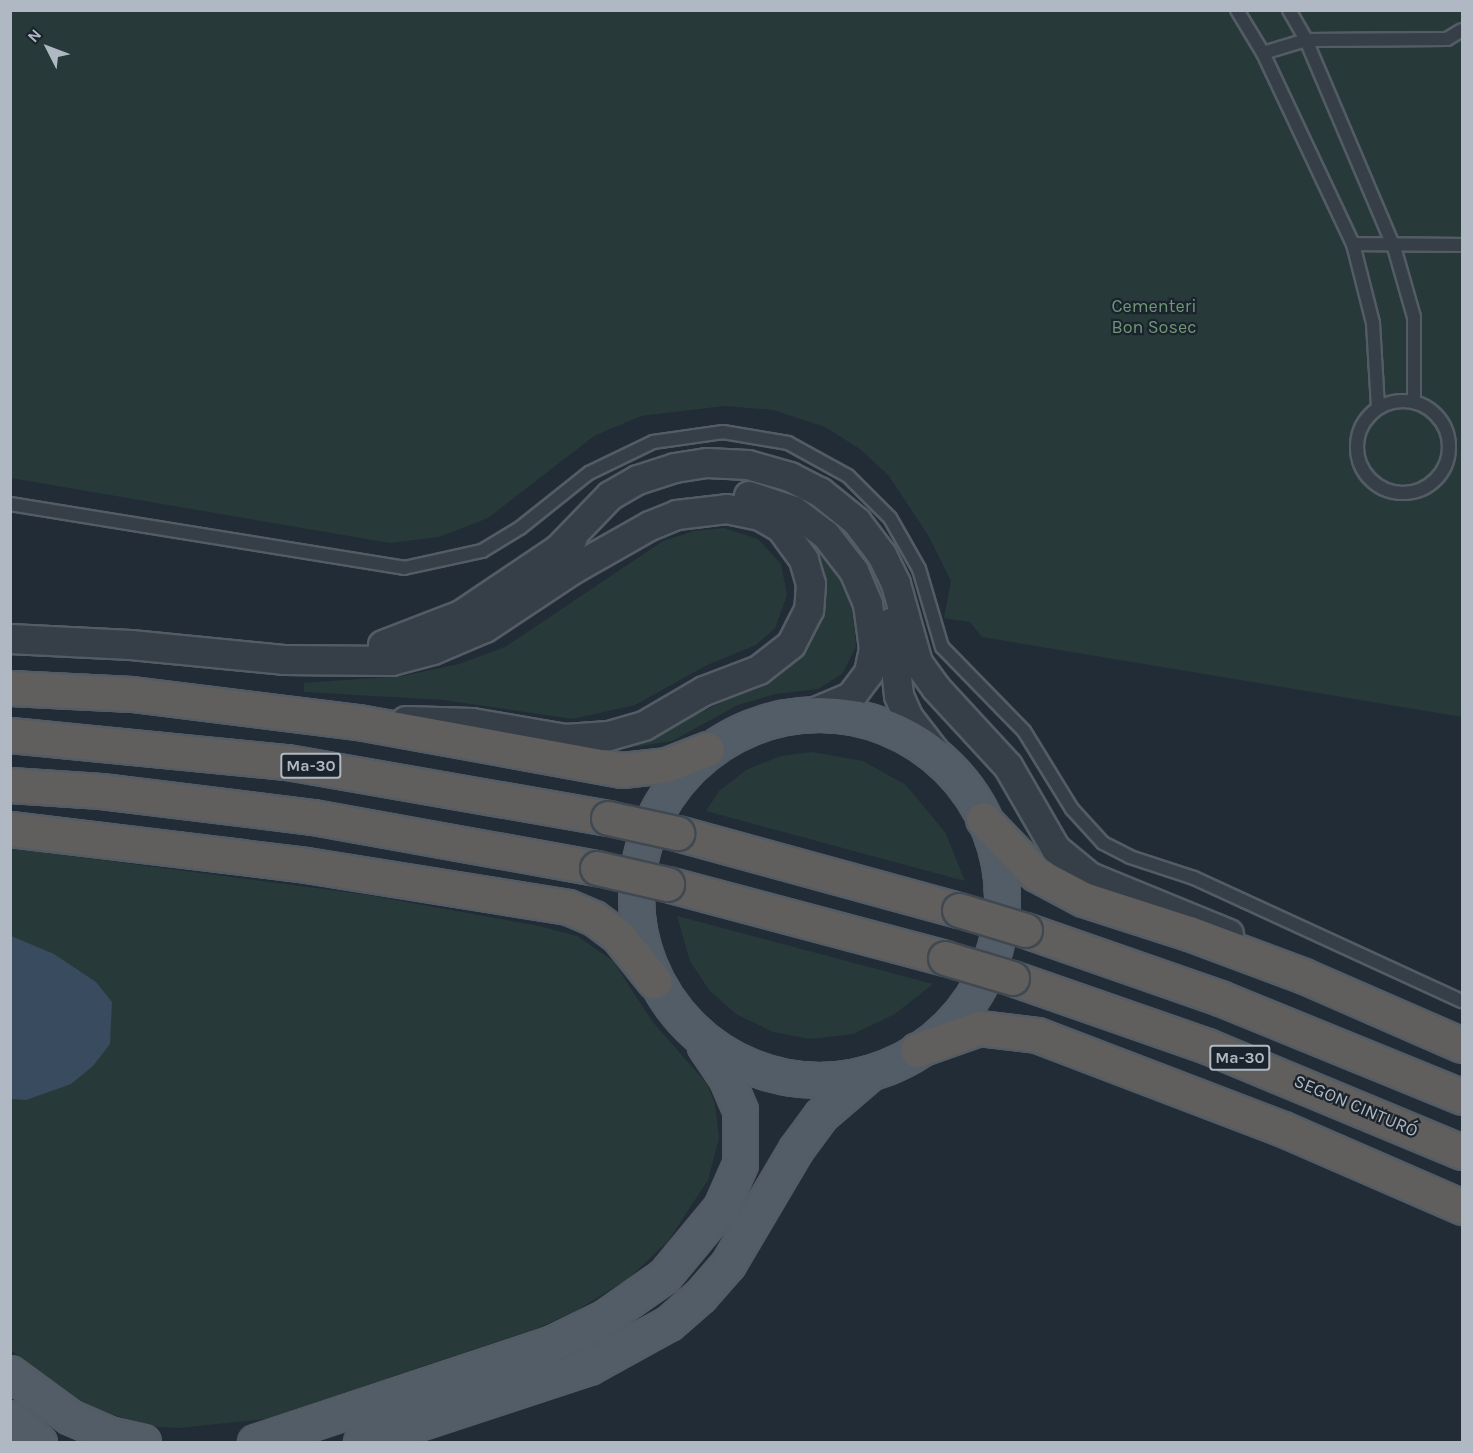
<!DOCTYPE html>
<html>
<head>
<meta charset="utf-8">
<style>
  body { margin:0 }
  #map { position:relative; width:1473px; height:1453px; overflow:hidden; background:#222c36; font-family:Karla,sans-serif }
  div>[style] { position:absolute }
  .green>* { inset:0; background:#273a39 }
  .water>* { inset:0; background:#394b5f }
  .roads { filter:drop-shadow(2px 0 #535c65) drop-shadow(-2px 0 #535c65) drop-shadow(0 2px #535c65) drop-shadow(0 -2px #535c65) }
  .service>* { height:12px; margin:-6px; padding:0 6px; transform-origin:6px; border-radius:6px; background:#363e47 }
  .service>.ring { margin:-6px; padding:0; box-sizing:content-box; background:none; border:12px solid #363e47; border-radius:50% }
  .tertiary>* { height:28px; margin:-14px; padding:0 14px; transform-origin:14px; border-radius:14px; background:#363e47 }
  .primary>* { height:33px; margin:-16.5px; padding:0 16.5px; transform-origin:16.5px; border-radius:16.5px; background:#535d67 }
  .primary>.ring { margin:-16.5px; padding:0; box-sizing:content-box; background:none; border:33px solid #535d67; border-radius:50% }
  .trunk>* { height:33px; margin:-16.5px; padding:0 16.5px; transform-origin:16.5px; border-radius:16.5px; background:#605f5d }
  .bridges { filter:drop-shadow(2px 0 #404952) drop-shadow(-2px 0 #404952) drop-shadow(0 2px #404952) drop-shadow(0 -2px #404952) }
  .trunk-bridge>* { height:33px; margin:-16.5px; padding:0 16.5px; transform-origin:16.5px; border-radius:16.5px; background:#605f5d }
  span { translate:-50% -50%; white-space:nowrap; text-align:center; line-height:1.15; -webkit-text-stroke:4.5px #1b232c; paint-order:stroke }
  .shield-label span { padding:2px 4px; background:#1b232c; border:2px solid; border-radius:4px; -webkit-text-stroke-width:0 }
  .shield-label { font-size:16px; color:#b0b9c3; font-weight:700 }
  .park-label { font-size:18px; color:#709777 }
  .street-label { font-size:18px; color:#b0b9c3 }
  .frame { position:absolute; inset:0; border:12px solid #b0b9c3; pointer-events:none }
  .north { position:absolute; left:18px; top:18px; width:60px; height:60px; -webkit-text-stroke:4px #1b232c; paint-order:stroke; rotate:312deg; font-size:16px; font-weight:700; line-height:24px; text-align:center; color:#b0b9c3 }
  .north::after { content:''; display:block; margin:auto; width:21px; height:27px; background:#b0b9c3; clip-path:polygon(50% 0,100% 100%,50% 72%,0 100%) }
</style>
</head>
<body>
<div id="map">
  <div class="green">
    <div style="clip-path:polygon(10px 11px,1462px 11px,1462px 717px,982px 637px,970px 622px,944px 618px,951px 581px,928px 535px,889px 476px,860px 449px,825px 427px,773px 410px,724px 406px,641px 416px,594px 436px,488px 518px,439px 537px,390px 543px,11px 478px)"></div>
    <div style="clip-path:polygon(724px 528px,758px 539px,781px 564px,787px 595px,775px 628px,756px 645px,707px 665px,635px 705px,573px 719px,444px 700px,304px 692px,304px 683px,403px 676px,459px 664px,505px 647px,663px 541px,694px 531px)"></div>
    <div style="clip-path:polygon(814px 542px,835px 565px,853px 610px,856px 647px,842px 674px,818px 689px,776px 694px,738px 705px,672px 741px,628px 748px,628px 745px,767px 682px,797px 659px,815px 633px,824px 601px,823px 572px)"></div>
    <div style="clip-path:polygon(812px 752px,863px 761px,906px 785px,945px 832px,965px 881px,706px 811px,719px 791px,746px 770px,781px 756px)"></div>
    <div style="clip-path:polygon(10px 848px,362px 894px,539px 926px,577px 936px,613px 961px,652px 1021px,707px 1084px,715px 1104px,719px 1138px,708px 1180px,668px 1241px,628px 1279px,574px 1312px,538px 1328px,265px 1419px,178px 1428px,149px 1426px,95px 1409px,66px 1396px,11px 1350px)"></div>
    <div style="clip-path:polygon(677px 916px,933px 984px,895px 1014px,853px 1034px,810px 1039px,773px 1032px,736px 1014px,709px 990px,690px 961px)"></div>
  </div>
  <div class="water">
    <div style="clip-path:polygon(11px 936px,54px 954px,96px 982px,112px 1002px,110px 1044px,93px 1066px,71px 1084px,26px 1100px,11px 1099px)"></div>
  </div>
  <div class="roads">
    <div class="service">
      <div style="left:1237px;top:10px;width:50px;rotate:58.8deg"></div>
      <div style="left:1263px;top:53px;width:211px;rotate:64.8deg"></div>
      <div style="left:1353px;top:244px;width:81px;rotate:75.8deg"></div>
      <div style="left:1373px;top:323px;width:85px;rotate:86.6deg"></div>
      <div style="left:1289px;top:10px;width:34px;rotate:60deg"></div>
      <div style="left:1306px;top:40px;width:225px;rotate:67deg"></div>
      <div style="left:1394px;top:247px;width:73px;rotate:74.1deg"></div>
      <div style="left:1414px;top:317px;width:85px;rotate:90deg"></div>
      <div style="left:1263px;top:53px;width:45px;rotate:-16.8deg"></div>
      <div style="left:1306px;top:40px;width:141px;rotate:-0.4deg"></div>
      <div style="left:1447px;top:39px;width:17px;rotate:-31deg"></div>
      <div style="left:1353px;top:244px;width:109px;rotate:0.5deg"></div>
      <div class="ring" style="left:1357px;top:401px;width:80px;height:80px"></div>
      <div style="left:10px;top:504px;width:399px;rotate:9.2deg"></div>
      <div style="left:404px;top:568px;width:80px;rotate:-12.3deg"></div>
      <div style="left:482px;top:551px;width:44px;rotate:-31.2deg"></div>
      <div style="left:520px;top:528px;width:88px;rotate:-38.6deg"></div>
      <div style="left:589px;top:473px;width:71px;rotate:-25.8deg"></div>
      <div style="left:653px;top:442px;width:71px;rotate:-8.1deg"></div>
      <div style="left:723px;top:432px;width:66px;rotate:9.6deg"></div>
      <div style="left:788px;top:443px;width:68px;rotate:28.8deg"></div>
      <div style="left:848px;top:476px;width:59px;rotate:45deg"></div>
      <div style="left:890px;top:518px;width:59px;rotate:60.4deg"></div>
      <div style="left:919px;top:569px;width:81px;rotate:73.6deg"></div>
      <div style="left:942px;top:647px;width:117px;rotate:45.7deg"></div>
      <div style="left:1024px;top:731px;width:92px;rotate:58.4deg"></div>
      <div style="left:1072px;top:809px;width:46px;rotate:47.6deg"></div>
      <div style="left:1103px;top:843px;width:30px;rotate:27deg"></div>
      <div style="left:1130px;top:857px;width:67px;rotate:18.2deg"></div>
      <div style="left:1194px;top:878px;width:295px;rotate:24.7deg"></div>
    </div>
    <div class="tertiary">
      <div style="left:749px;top:496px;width:47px;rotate:18.4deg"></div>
      <div style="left:794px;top:511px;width:40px;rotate:37deg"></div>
      <div style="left:826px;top:535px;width:46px;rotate:52.1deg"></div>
      <div style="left:854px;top:571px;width:36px;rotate:67deg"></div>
      <div style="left:868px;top:604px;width:45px;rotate:82.4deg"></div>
      <div style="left:874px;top:649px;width:25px;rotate:102deg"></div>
      <div style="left:869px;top:673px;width:30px;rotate:127deg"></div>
      <div style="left:851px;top:697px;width:41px;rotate:157.2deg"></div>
      <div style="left:556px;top:552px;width:78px;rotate:-46deg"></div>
      <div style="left:610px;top:496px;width:32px;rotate:-30deg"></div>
      <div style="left:638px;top:480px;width:39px;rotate:-18deg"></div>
      <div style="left:675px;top:468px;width:32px;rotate:-9deg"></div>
      <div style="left:707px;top:463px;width:41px;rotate:2.8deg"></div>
      <div style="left:748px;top:465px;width:44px;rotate:15.9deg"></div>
      <div style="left:790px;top:477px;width:34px;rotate:27deg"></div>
      <div style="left:820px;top:492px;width:48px;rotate:39deg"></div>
      <div style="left:857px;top:522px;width:41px;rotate:52.9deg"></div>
      <div style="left:882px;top:555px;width:32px;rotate:64deg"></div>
      <div style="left:896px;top:584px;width:82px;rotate:74.4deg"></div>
      <div style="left:918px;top:663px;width:31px;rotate:54deg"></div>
      <div style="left:936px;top:688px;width:106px;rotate:47.3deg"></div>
      <div style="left:1008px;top:766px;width:96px;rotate:60deg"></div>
      <div style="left:1056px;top:849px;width:44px;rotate:39.5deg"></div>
      <div style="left:1090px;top:877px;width:150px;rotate:22.3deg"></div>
      <div style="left:891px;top:623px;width:73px;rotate:83.7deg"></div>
      <div style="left:899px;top:696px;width:24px;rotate:66deg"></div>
      <div style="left:909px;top:718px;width:61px;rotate:52.4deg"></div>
      <div style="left:10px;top:639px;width:121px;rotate:2.8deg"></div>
      <div style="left:131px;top:645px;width:153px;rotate:5.6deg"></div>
      <div style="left:283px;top:660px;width:109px;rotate:0.5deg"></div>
      <div style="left:392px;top:661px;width:42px;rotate:-15deg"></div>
      <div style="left:433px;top:650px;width:56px;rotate:-22.9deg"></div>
      <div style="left:485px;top:628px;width:107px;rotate:-33.5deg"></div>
      <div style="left:574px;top:569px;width:87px;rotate:-29.5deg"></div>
      <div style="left:650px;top:526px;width:29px;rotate:-22deg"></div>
      <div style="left:677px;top:515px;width:50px;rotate:-6.8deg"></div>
      <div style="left:727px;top:509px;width:34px;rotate:12deg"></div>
      <div style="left:760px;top:516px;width:24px;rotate:30deg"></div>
      <div style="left:781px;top:528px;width:39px;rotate:54deg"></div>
      <div style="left:804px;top:560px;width:25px;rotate:74deg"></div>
      <div style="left:811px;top:584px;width:26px;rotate:94deg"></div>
      <div style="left:809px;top:610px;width:39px;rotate:117deg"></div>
      <div style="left:791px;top:645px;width:41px;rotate:142deg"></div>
      <div style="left:759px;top:670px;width:59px;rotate:159.1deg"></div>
      <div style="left:704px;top:691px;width:69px;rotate:149.7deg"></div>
      <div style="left:644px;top:726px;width:37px;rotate:164deg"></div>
      <div style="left:608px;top:736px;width:42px;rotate:175.9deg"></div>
      <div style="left:566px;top:739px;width:95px;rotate:-170.3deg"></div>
      <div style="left:472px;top:723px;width:66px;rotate:-178.3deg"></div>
      <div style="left:383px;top:645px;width:84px;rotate:-21deg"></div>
      <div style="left:461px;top:615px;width:134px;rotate:-34deg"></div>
    </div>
    <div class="primary">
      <div class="ring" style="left:636px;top:714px;width:333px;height:333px"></div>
      <div style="left:10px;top:1373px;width:74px;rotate:36.3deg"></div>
      <div style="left:70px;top:1417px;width:43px;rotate:23.6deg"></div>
      <div style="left:109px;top:1434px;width:35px;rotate:13deg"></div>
      <div style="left:10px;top:1418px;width:38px;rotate:40deg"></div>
      <div style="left:255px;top:1442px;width:311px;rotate:-18.4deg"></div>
      <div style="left:550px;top:1344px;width:60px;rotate:-25.7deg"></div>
      <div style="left:604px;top:1318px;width:73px;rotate:-35deg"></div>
      <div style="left:664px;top:1276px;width:89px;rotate:-50.4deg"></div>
      <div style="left:721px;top:1207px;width:47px;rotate:-66.2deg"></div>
      <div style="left:740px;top:1164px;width:54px;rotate:-90deg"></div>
      <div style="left:740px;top:1110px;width:34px;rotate:-113deg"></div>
      <div style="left:727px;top:1079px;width:40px;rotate:-124deg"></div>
      <div style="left:361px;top:1442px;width:240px;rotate:-18.2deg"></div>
      <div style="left:589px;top:1367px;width:91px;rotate:-28.8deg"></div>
      <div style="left:669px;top:1323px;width:41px;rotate:-41.1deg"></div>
      <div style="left:700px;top:1296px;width:43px;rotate:-48.8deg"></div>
      <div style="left:728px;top:1264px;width:134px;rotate:-59.4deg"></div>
      <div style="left:796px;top:1149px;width:42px;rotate:-53.7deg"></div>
      <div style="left:821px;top:1115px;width:65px;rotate:-40.6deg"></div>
    </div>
    <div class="trunk">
      <div style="left:10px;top:688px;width:122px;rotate:2.8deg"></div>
      <div style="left:132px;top:694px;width:228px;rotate:7.1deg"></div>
      <div style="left:358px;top:722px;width:268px;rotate:10.3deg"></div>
      <div style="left:622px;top:770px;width:44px;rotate:-6.5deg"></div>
      <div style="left:666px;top:765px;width:44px;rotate:-21.3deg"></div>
      <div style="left:10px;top:735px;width:278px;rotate:5.6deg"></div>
      <div style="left:287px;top:762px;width:326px;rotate:9.9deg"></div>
      <div style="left:10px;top:785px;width:91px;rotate:3.8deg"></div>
      <div style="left:101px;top:791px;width:214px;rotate:7deg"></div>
      <div style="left:313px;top:817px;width:289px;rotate:10.2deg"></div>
      <div style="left:983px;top:819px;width:76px;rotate:46.1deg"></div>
      <div style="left:1036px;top:874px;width:53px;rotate:28deg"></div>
      <div style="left:1083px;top:899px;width:111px;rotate:17.8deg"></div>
      <div style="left:1189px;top:933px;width:123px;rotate:20.5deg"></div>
      <div style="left:1304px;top:976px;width:172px;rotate:23.6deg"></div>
      <div style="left:10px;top:829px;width:298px;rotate:6.9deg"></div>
      <div style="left:306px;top:865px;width:265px;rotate:9.1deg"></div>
      <div style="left:568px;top:907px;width:28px;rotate:23deg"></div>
      <div style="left:594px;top:918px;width:30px;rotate:37deg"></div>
      <div style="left:618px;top:936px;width:58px;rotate:51.3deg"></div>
      <div style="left:677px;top:833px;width:292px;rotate:15.3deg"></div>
      <div style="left:667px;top:884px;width:288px;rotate:14.9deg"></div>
      <div style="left:1025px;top:930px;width:207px;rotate:19.2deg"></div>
      <div style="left:1220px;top:998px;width:261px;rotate:22.2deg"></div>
      <div style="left:1012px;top:978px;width:207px;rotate:19.2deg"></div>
      <div style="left:1207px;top:1046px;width:276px;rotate:22.6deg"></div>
      <div style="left:917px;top:1050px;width:66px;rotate:-19.5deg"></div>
      <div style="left:979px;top:1028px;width:58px;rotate:6.9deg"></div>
      <div style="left:1037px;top:1035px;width:263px;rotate:20.9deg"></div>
      <div style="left:1283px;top:1129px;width:195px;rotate:23.5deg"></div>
    </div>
  </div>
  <div class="bridges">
    <div class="trunk-bridge">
      <div style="left:608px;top:818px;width:71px;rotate:12.3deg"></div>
      <div style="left:597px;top:868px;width:72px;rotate:12.9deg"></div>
      <div style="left:959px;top:910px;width:69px;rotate:16.9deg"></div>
      <div style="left:945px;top:958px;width:70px;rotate:16.6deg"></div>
    </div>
  </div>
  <div class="shield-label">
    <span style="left:311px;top:766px">Ma-30</span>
    <span style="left:1240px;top:1058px">Ma-30</span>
  </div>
  <div class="park-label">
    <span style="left:1154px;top:317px">Cementeri<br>Bon Sosec</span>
  </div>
  <div class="street-label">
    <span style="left:1356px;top:1106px;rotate:23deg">SEGON CINTURÓ</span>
  </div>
  <div class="frame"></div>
  <div class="north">N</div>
</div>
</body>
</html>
